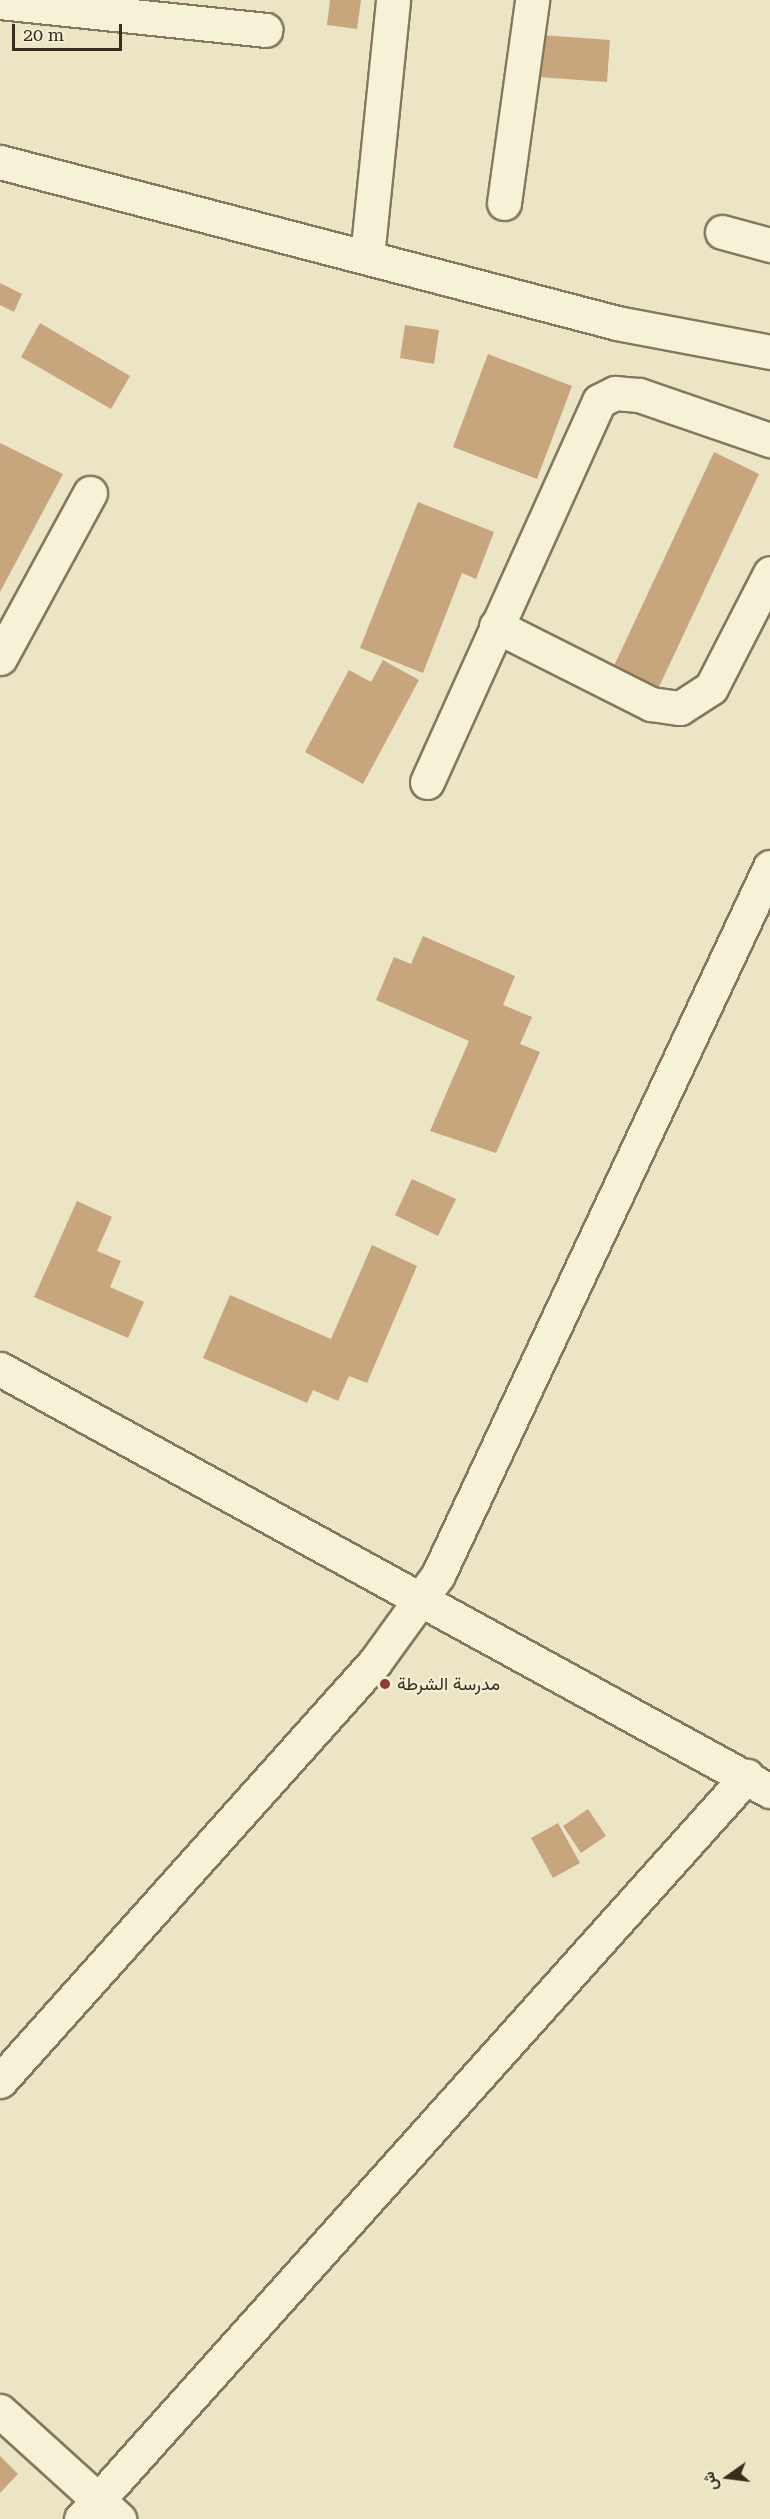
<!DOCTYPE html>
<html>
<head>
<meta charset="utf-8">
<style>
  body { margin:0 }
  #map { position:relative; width:770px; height:2519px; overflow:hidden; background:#ebe5c5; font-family:"Roboto Serif",Vazirmatn,serif }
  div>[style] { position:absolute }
  .building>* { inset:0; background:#c7a67e }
  .roads { filter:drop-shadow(2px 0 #85785c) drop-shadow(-2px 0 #85785c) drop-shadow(0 2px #85785c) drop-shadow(0 -2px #85785c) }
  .minor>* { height:33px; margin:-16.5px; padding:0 16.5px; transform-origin:16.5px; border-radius:16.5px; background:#f6f2d8 }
  .dots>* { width:16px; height:16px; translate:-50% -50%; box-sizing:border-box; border:3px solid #f3eed4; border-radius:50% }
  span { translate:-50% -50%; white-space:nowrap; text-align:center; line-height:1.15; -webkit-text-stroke:4.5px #f3eed4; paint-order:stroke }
  .poi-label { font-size:18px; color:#362d1f }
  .left { translate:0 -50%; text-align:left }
  .north { position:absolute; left:698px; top:2447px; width:60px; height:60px; -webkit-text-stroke:4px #f3eed4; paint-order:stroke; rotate:256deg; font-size:16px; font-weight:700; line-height:24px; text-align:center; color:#362d1f }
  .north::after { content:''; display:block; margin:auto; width:21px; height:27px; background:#362d1f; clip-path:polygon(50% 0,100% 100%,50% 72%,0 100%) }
  .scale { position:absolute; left:12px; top:24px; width:110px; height:27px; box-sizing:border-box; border:3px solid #362d1f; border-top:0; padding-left:8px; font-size:18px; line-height:21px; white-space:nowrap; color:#362d1f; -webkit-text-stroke:4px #f3eed4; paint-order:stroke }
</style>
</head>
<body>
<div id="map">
  <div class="building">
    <div style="clip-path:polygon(330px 0,361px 0,357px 29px,327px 25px)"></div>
    <div style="clip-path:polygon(541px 35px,610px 40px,607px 82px,538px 77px)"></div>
    <div style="clip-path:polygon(0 283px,22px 294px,14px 312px,0 305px)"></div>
    <div style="clip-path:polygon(40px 323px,130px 376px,111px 409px,21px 357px)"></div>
    <div style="clip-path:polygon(405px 325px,439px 330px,434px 364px,400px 358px)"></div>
    <div style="clip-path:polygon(488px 354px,572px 386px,537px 479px,453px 447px)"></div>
    <div style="clip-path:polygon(0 443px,63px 474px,0 592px)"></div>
    <div style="clip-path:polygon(714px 452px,759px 474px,658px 689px,613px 668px)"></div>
    <div style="clip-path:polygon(418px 502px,494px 532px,476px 579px,462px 573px,423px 673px,360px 648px)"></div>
    <div style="clip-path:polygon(383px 660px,419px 680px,363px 784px,305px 752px,349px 670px,371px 682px)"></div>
    <div style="clip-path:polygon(423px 936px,515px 976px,503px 1005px,532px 1017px,520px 1044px,540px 1052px,496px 1153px,430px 1131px,469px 1041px,376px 1000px,394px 957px,411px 964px)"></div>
    <div style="clip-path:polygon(412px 1179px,456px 1199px,438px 1236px,395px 1215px)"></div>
    <div style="clip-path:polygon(77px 1201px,112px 1217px,97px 1251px,121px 1261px,110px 1287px,144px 1302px,128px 1338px,34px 1297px)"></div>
    <div style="clip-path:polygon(372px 1245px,417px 1266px,367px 1383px,349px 1376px,338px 1401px,313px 1390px,307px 1403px,203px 1358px,230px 1295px,331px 1339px)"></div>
    <div style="clip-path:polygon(588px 1809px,606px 1836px,581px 1853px,563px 1826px)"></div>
    <div style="clip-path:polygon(558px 1823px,580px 1863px,553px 1878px,531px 1838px)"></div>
    <div style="clip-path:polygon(0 2456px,18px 2474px,0 2493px)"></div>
  </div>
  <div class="roads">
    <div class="minor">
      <div style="left:0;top:2px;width:267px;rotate:6deg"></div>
      <div style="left:0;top:162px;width:638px;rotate:14.62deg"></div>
      <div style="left:617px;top:323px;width:156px;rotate:10.7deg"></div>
      <div style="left:504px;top:203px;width:205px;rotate:-82.1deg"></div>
      <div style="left:722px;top:232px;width:50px;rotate:15.2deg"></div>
      <div style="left:367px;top:257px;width:258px;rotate:-84.2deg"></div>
      <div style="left:496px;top:626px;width:174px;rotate:26.7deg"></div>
      <div style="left:651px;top:704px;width:29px;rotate:8deg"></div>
      <div style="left:680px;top:708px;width:37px;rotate:-33deg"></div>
      <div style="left:711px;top:688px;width:129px;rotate:-62.8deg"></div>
      <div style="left:0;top:658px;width:188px;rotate:-61.4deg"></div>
      <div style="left:427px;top:782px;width:418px;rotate:-65.7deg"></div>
      <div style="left:599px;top:401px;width:18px;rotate:-27deg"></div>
      <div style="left:615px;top:393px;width:24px;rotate:5deg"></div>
      <div style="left:639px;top:395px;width:139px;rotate:19deg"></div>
      <div style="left:0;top:1369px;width:878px;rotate:28.73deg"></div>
      <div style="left:0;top:2081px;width:562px;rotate:-48.17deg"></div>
      <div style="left:375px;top:1662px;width:107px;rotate:-54.1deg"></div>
      <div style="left:438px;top:1575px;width:782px;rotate:-64.88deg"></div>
      <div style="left:0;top:2411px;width:161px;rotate:42.2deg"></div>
      <div style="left:81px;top:2519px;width:998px;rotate:-48.13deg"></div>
    </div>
  </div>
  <div class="dots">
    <div style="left:385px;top:1684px;background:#903d31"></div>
  </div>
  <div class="poi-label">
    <span class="left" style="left:397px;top:1684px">مدرسة الشرطة</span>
  </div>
  <div class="north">ش</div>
  <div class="scale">20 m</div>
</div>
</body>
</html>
